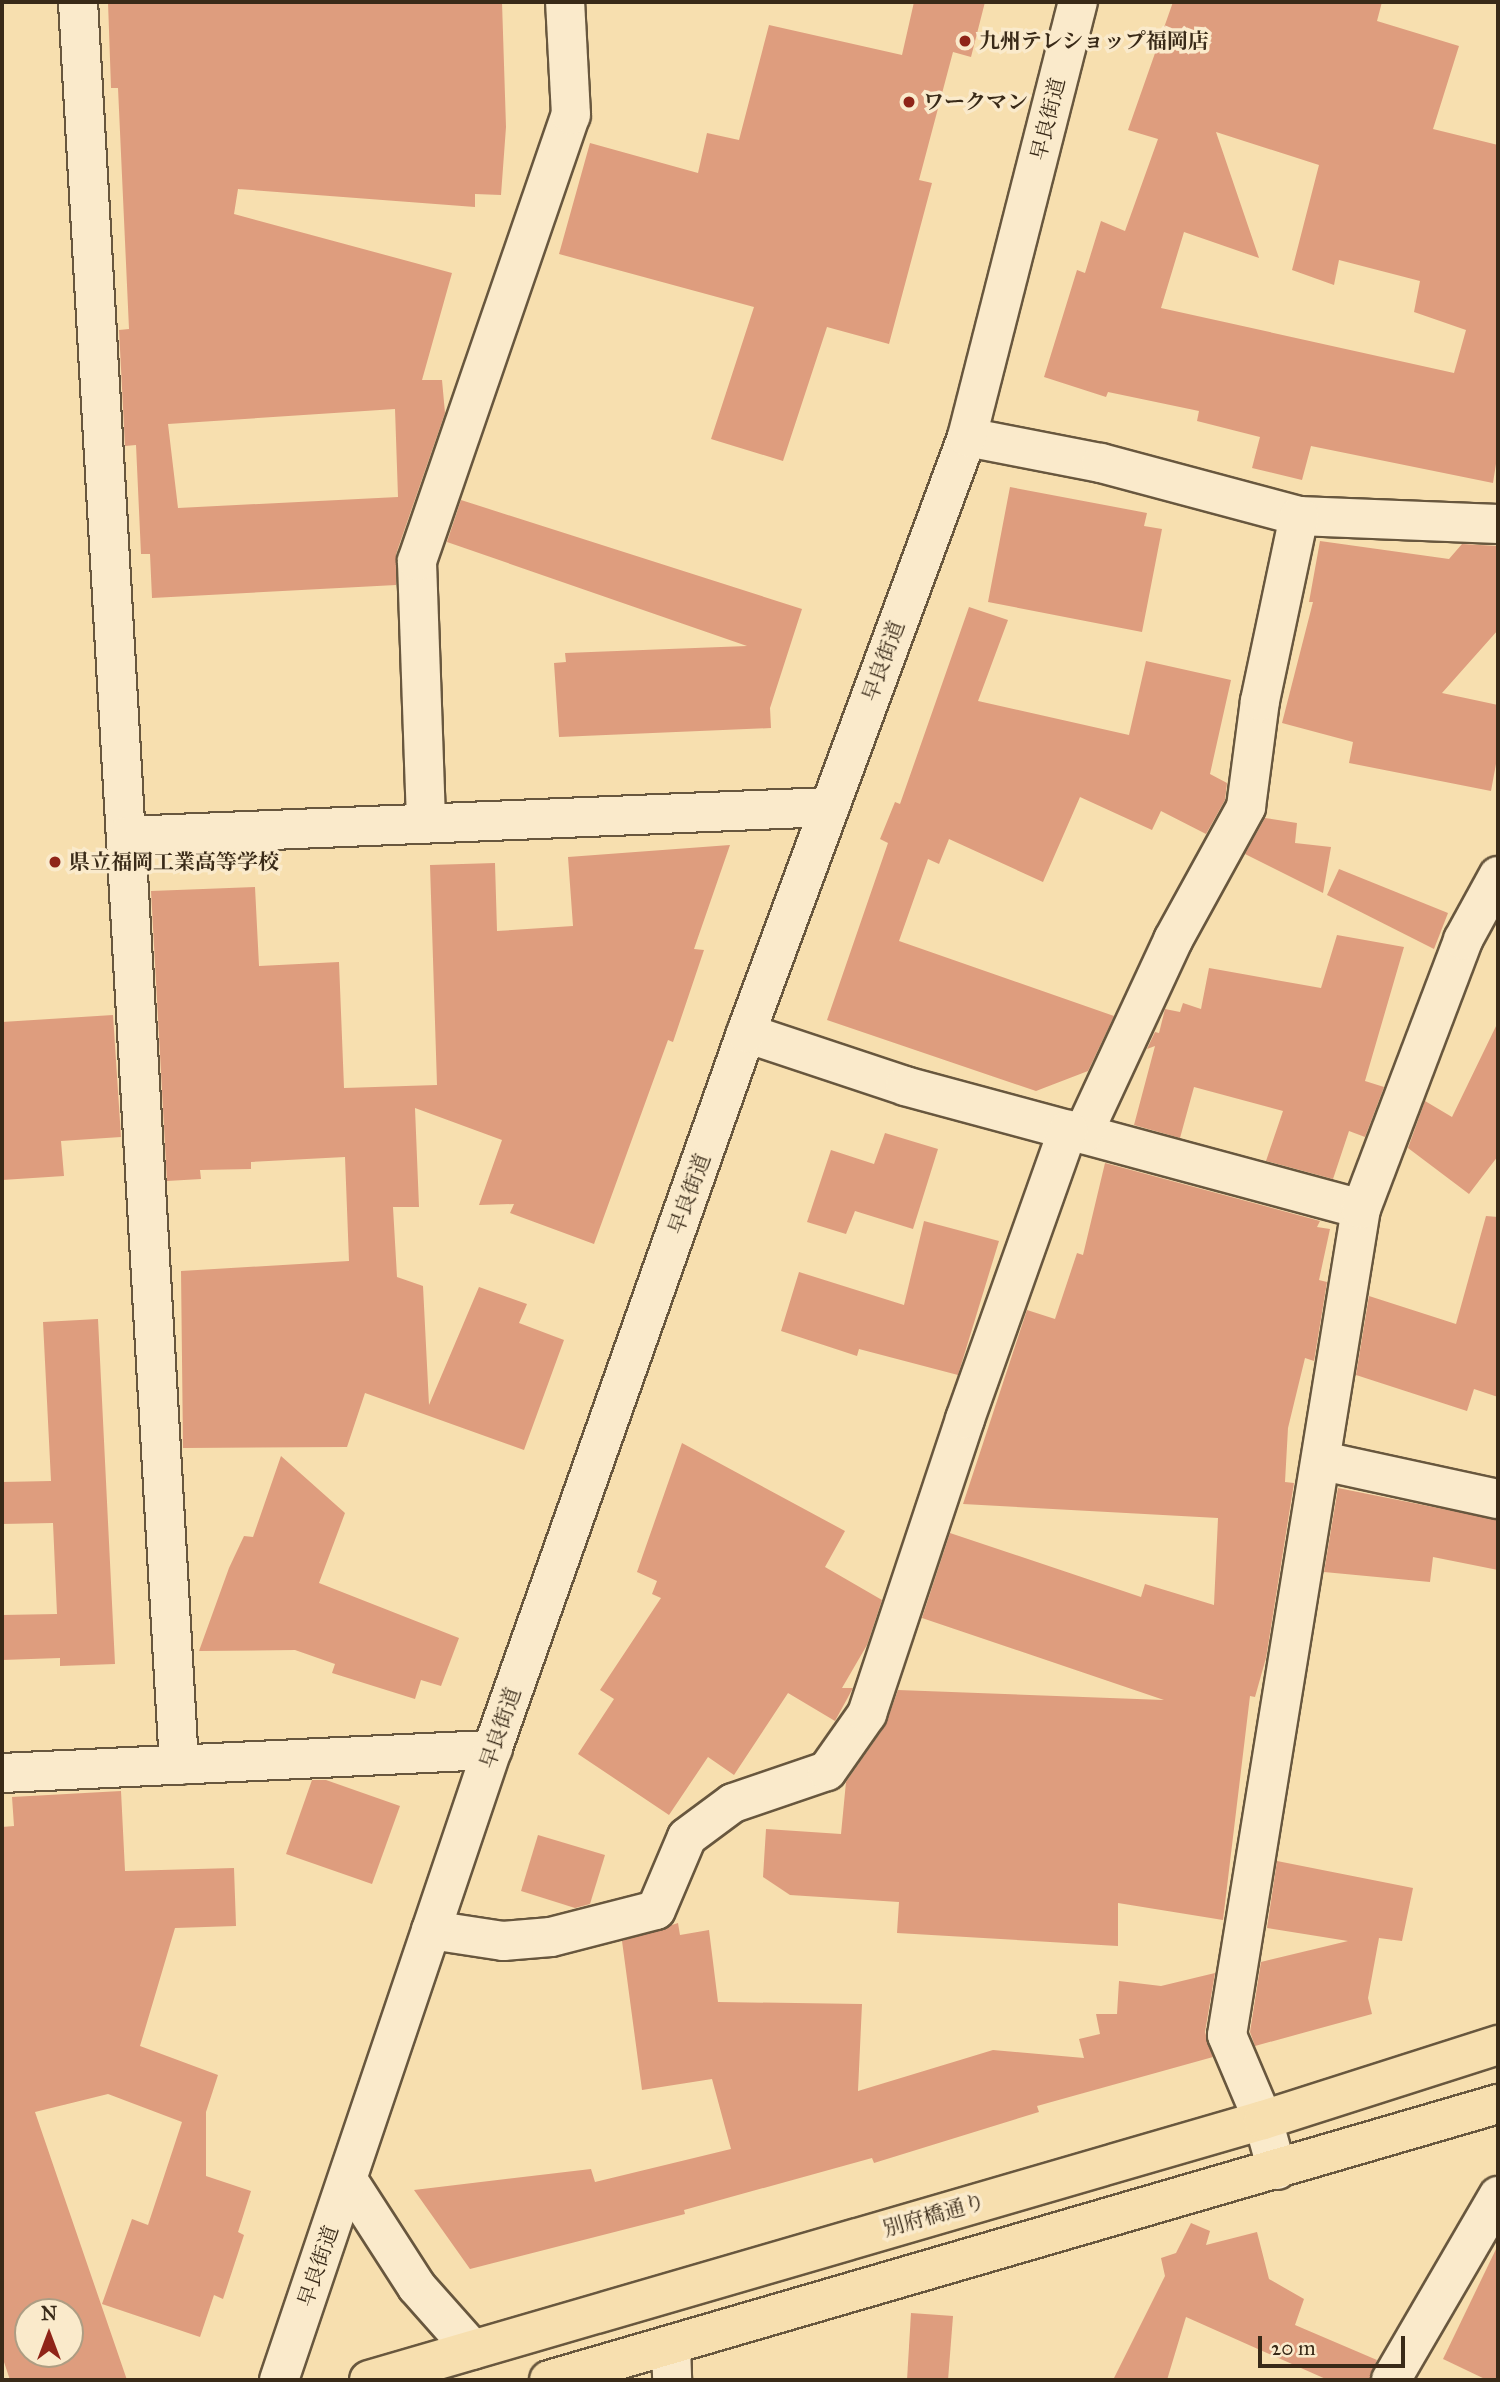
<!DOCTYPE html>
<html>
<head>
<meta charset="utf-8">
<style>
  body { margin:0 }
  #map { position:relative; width:1500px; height:2382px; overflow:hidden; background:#f7dfaf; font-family:"IM FELL Great Primer","Noto Serif JP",serif }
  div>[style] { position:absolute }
  .building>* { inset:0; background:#de9d7e }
  .roads { filter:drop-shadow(2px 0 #68573e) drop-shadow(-2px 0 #68573e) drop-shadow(0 2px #68573e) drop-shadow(0 -2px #68573e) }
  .minor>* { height:38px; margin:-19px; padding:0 19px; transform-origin:19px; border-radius:19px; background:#faeacb }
  .highway>* { height:38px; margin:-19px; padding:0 19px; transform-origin:19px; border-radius:19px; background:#f7dfaf }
  .dots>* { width:19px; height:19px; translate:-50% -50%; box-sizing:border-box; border:4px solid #faeacb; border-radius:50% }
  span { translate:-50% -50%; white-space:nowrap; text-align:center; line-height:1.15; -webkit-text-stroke:7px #faeacb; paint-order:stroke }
  .poi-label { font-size:21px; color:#392a18; font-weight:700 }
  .left { translate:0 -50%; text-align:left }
  .street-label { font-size:21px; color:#392a18 }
  .frame { position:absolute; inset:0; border:4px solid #392a18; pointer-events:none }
  .north { position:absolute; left:14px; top:2298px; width:70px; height:70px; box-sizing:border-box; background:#faeacb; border:2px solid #ad9d83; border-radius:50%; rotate:0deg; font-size:19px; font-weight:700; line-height:28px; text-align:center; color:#392a18 }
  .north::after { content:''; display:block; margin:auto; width:24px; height:32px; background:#8f2418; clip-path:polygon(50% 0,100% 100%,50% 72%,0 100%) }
  .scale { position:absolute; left:1258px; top:2336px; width:147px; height:32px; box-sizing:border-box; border:4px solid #392a18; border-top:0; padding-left:9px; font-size:21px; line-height:24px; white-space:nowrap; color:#392a18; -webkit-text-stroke:5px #faeacb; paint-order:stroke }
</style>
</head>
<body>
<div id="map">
  <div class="building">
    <div style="clip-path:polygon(evenodd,108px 2px,502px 2px,506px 127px,501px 195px,475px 194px,475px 207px,238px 189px,234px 214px,452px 273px,422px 380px,442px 380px,445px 413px,396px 554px,396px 585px,152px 598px,150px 554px,141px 554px,136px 445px,125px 446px,119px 330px,129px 329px,118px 88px,111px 88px,108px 2px,395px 409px,398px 497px,178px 508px,168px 424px,395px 409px)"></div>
    <div style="clip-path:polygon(914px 2px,985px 2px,971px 57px,953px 52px,919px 180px,932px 183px,889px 344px,827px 327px,783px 461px,711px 439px,754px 307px,559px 254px,590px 143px,698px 173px,707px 133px,739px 140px,769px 25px,902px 55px)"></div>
    <div style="clip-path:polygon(evenodd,1173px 2px,1382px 2px,1377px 21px,1459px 46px,1433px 129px,1498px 145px,1498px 451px,1493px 483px,1311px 446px,1302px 480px,1252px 468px,1260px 437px,1197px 421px,1199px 411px,1108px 392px,1106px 397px,1044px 377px,1077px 270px,1085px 273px,1101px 221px,1125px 231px,1158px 139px,1128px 130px,1173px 2px,1216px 132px,1319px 165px,1292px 270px,1334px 285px,1339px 260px,1420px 281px,1414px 312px,1466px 330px,1454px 373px,1161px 308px,1184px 232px,1259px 258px,1216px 132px)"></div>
    <div style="clip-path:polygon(1010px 487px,1147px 513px,1144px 526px,1162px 529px,1142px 632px,988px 602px)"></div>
    <div style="clip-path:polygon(461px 500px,802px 609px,770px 708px,771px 728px,559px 737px,554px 663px,566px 662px,565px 653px,747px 646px,447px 542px)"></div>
    <div style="clip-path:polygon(1320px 541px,1449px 559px,1462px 544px,1498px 546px,1498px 630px,1442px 693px,1498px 705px,1498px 753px,1491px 791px,1349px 763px,1353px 742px,1282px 723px,1313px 602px,1309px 602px)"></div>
    <div style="clip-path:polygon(969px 607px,1008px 620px,978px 701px,1129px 735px,1146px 661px,1231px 680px,1210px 774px,1227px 783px,1225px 800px,1206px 834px,1161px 811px,1152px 830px,1080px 797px,1043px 882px,949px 839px,939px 864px,928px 859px,899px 941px,1114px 1016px,1088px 1071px,1036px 1091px,827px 1020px,888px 843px,880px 839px,895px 802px,900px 804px)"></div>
    <div style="clip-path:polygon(1265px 818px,1297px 823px,1295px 843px,1331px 847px,1323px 893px,1245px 854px)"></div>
    <div style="clip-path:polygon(730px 845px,694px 949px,704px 950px,673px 1042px,668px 1040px,594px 1244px,510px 1213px,514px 1204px,479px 1205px,502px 1140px,415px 1108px,419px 1207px,393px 1207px,397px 1277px,423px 1286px,429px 1405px,479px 1287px,527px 1304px,519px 1323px,564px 1340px,524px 1450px,365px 1393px,347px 1447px,183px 1448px,181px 1271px,349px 1261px,345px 1157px,251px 1162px,251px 1169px,200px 1170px,201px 1179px,167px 1181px,151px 891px,255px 887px,259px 966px,339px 962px,344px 1088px,437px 1085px,430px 865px,495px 863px,497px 931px,573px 926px,568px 857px)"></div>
    <div style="clip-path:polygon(1339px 869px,1448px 913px,1434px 949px,1327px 895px)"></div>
    <div style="clip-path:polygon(1337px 935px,1404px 947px,1365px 1081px,1384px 1087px,1365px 1137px,1349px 1131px,1333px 1179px,1266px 1161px,1283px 1111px,1194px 1087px,1180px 1138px,1134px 1125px,1155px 1046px,1147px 1049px,1155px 1032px,1159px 1033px,1165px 1009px,1180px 1012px,1183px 1003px,1201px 1009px,1209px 968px,1321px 988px)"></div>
    <div style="clip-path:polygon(113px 1015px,121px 1137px,61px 1141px,64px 1176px,2px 1180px,2px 1022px)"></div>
    <div style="clip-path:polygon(1498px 1022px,1498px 1156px,1469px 1194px,1408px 1148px,1425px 1101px,1452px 1117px)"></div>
    <div style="clip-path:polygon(885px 1133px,938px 1149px,913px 1229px,855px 1211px,846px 1234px,807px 1222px,831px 1150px,874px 1164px)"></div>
    <div style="clip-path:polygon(1105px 1163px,1320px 1221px,1317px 1227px,1330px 1229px,1319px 1280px,1327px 1282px,1314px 1361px,1305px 1358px,1288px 1428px,1285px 1482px,1294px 1483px,1266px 1658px,1255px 1697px,1250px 1696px,1223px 1920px,1118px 1903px,1118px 1946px,897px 1933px,899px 1902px,790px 1895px,763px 1877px,766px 1829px,841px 1834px,846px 1782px,885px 1726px,898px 1690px,1164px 1700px,922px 1618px,950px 1533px,1141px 1597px,1145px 1584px,1214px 1605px,1218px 1518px,963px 1504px,1027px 1310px,1055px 1319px,1077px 1253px,1083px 1255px)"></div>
    <div style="clip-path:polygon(1486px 1216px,1498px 1217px,1498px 1397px,1474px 1389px,1467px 1411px,1356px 1375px,1369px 1296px,1456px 1324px)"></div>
    <div style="clip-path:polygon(924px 1221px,999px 1241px,958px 1375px,859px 1349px,857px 1356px,781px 1331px,799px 1272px,904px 1305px)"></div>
    <div style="clip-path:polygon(98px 1319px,115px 1664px,60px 1666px,60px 1658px,2px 1660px,2px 1615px,57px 1614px,53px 1523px,2px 1524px,2px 1482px,51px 1481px,43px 1322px)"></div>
    <div style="clip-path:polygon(682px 1443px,845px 1531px,825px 1567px,882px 1600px,867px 1645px,842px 1688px,853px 1688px,835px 1721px,788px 1693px,734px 1775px,708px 1757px,669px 1815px,578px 1754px,614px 1699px,600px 1690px,661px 1598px,652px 1594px,657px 1581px,637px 1572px)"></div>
    <div style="clip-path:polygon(281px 1456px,345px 1513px,319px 1583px,459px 1638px,441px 1686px,421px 1680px,415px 1699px,332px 1673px,335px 1664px,295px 1650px,199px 1651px,229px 1568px,244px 1536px,253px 1537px)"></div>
    <div style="clip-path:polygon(1338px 1488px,1498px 1520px,1498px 1570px,1433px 1557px,1430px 1582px,1324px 1572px)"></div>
    <div style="clip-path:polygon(312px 1780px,326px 1780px,400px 1806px,372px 1884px,286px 1854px)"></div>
    <div style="clip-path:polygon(evenodd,121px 1791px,125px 1871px,234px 1868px,236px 1926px,175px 1928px,140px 2046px,218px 2075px,206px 2112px,206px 2176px,251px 2191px,238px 2232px,244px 2235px,223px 2299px,214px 2295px,200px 2337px,102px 2304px,132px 2219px,148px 2225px,182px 2122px,108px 2094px,35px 2112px,127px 2380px,10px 2380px,2px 2356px,2px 1827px,14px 1826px,12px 1797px,121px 1791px,28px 2312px,70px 2312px,70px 2354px,28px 2354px,28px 2312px)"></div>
    <div style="clip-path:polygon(538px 1835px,605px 1855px,590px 1904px,575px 1908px,521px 1891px)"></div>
    <div style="clip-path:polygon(1277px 1861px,1413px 1888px,1402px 1941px,1379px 1938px,1368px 1998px,1372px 2014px,1255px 2046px,1250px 2032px,1261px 1962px,1348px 1941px,1267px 1928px)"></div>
    <div style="clip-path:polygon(678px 1923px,680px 1935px,709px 1930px,718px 2002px,862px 2004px,858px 2091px,993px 2050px,1084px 2058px,1079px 2039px,1100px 2034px,1096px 2014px,1117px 2014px,1119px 1981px,1161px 1986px,1215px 1973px,1205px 2032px,1213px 2057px,1037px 2106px,1039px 2112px,874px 2163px,872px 2158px,684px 2210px,685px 2214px,470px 2269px,414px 2190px,591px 2169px,595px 2182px,731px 2149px,712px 2079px,642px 2090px,622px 1941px)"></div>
    <div style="clip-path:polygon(1191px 2223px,1210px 2231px,1206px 2245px,1257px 2232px,1269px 2279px,1304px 2299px,1295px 2325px,1377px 2360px,1369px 2380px,1328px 2380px,1186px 2317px,1167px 2380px,1113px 2380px,1165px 2276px,1161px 2258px,1176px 2253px)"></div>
    <div style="clip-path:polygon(1498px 2245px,1498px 2380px,1487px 2380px,1443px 2359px)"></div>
    <div style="clip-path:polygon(911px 2313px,953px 2316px,948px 2380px,907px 2380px)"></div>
  </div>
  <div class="roads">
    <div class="minor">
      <div style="left:78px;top:2px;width:1766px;rotate:86.72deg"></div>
      <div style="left:967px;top:437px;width:136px;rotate:11deg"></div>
      <div style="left:1101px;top:463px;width:205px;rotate:15deg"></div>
      <div style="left:1299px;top:516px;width:199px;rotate:2.3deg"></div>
      <div style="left:426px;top:820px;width:259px;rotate:-92deg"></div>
      <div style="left:417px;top:561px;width:472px;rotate:-71deg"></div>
      <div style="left:571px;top:115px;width:113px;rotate:-93deg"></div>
      <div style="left:126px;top:836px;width:704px;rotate:-2.36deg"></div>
      <div style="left:746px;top:1033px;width:168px;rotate:18.4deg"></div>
      <div style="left:905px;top:1086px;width:472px;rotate:15.1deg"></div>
      <div style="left:1083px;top:1134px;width:214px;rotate:-65.1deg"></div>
      <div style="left:1173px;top:940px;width:152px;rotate:-61.2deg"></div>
      <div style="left:1246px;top:807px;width:107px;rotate:-82.5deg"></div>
      <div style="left:1260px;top:701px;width:189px;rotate:-78.1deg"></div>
      <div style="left:1323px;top:1461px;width:179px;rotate:12.3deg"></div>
      <div style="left:2px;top:1773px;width:491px;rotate:-2.7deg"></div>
      <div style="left:431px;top:1930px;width:73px;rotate:8.7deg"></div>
      <div style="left:503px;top:1941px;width:48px;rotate:-4.8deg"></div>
      <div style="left:551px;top:1937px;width:108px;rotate:-14.4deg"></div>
      <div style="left:656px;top:1910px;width:79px;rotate:-67deg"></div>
      <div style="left:687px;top:1837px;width:57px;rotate:-36.5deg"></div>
      <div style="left:733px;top:1803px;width:99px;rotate:-18.8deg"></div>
      <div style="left:827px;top:1771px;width:70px;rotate:-54.9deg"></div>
      <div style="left:867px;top:1714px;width:311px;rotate:-71.6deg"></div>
      <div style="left:965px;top:1419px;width:307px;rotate:-70.4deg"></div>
      <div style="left:1277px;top:2170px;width:52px;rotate:-105.6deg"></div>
      <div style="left:1263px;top:2120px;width:92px;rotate:-113deg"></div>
      <div style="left:1227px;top:2035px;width:837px;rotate:-80.79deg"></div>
      <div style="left:1361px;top:1209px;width:288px;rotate:-69.2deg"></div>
      <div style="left:1463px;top:940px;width:73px;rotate:-61.3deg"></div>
      <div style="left:348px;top:2180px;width:127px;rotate:57.2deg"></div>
      <div style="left:417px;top:2287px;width:84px;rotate:48.4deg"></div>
      <div style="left:671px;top:2346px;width:34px;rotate:88deg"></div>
      <div style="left:279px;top:2380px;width:665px;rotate:-71.32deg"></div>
      <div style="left:492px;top:1750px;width:761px;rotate:-70.49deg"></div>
      <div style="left:746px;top:1033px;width:636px;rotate:-69.65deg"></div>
      <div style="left:967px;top:437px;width:449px;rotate:-75.7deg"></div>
      <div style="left:1391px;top:2380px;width:213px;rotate:-59.8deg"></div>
    </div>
    <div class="highway">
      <div style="left:369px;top:2380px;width:931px;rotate:-16.22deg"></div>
      <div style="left:1263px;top:2120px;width:247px;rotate:-17.7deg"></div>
      <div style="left:549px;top:2380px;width:988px;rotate:-16.22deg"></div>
    </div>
  </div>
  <div class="dots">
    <div style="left:965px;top:41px;background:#8f2418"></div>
    <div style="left:909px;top:102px;background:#8f2418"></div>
    <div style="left:55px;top:862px;background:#8f2418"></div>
  </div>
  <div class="poi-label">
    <span class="left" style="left:979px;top:41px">九州テレショップ福岡店</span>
    <span class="left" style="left:923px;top:102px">ワークマン</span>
    <span class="left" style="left:69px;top:862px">県立福岡工業高等学校</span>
  </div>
  <div class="street-label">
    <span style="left:1048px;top:119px;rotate:-76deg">早良街道</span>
    <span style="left:883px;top:661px;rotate:-70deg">早良街道</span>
    <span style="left:689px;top:1194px;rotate:-70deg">早良街道</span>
    <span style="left:500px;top:1728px;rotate:-71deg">早良街道</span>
    <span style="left:934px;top:2215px;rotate:-16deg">別府橋通り</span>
    <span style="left:318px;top:2266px;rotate:-71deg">早良街道</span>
  </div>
  <div class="frame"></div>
  <div class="north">N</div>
  <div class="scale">20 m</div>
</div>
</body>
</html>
